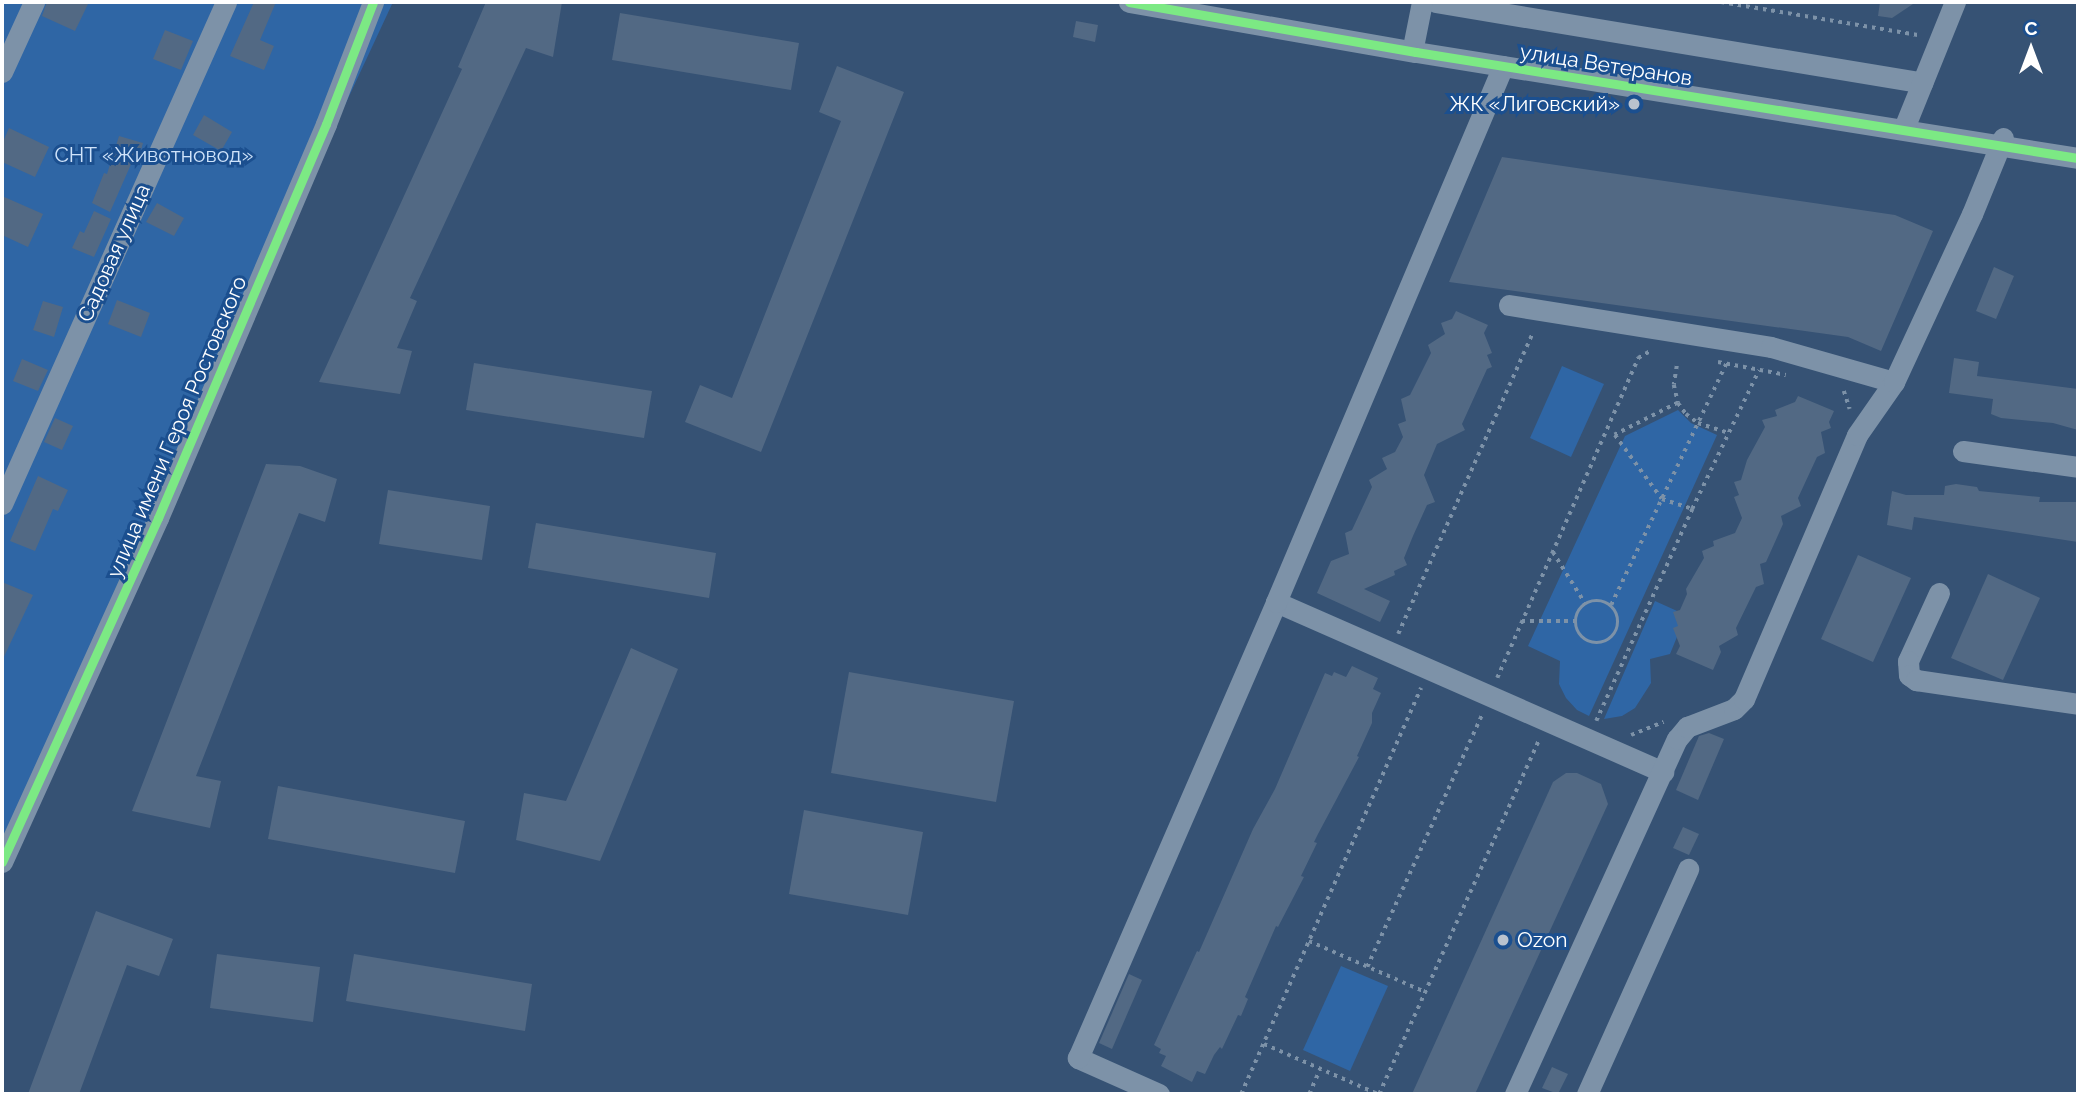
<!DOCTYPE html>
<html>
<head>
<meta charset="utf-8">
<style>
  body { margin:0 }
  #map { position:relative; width:2080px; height:1096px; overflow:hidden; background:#365274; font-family:Raleway,sans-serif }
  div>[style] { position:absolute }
  .green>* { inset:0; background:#2f66a5 }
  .building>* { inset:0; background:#526984 }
  .path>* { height:3.5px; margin-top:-1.75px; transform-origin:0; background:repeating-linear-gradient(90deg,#7d92a8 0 3.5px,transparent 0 8.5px) }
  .path>.ring { margin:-1.75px; padding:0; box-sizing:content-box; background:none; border:3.5px solid #7d92a8; border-radius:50% }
  .minor>* { height:21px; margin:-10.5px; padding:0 10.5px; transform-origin:10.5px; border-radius:10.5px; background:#7d92a8 }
  .cycleway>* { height:9px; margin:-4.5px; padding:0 4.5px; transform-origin:4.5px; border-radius:4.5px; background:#7ce984 }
  .dots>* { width:19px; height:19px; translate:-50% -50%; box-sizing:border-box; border:4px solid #1b4f8f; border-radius:50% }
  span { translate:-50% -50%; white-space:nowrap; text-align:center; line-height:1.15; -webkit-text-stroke:6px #1b4f8f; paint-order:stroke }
  .street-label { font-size:21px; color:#fff }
  .poi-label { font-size:21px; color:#fff }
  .right { translate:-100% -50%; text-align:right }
  .left { translate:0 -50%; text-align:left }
  .park-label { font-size:21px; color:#cfe3fa }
  .frame { position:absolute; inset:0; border:4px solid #fff; pointer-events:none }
  .north { position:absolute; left:1996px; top:14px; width:70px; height:70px; -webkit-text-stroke:5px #1b4f8f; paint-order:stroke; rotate:0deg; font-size:19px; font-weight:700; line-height:28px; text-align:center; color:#fff }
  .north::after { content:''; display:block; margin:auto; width:24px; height:32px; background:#fff; clip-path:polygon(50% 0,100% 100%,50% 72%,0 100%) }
</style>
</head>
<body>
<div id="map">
  <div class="green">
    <div style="clip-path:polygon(2px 2px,393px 2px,2px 841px)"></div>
    <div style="clip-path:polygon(1562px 366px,1604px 384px,1571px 457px,1530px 438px)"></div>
    <div style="clip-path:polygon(1678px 410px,1691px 423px,1717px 435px,1589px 716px,1577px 710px,1566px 698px,1559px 684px,1560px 661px,1528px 646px,1625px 436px)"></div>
    <div style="clip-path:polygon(1655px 601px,1686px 615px,1670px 654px,1650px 659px,1651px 683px,1635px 708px,1622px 716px,1604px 719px)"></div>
    <div style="clip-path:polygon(1341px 966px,1388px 986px,1350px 1071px,1303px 1050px)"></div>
  </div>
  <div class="building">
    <div style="clip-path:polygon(47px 2px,89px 2px,75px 31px,42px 16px)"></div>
    <div style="clip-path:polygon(254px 2px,276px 2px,260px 40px,274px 46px,264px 70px,230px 56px)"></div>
    <div style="clip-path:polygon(486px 2px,562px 2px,553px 57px,526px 48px,410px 298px,417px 301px,397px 348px,412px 351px,400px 394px,319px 382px,462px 69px,458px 67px)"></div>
    <div style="clip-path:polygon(1880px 2px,1916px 2px,1892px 18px,1878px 16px)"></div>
    <div style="clip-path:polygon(620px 13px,799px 43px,791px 90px,612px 60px)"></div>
    <div style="clip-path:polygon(1076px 21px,1098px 25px,1095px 42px,1073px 37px)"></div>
    <div style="clip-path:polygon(165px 30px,193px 41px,181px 70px,153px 59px)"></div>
    <div style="clip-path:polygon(837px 66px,904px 92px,761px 452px,685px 422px,700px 385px,732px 398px,841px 121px,819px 112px)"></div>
    <div style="clip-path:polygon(204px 115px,232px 132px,221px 151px,193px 135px)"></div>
    <div style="clip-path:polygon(9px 128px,49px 147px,35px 177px,2px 162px,2px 144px)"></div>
    <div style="clip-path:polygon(119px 136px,143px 143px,137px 164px,132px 162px,110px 212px,92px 203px,104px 173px,107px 174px)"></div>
    <div style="clip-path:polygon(1502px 157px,1895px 215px,1933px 231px,1881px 351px,1848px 337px,1449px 282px)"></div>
    <div style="clip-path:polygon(2px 196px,43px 214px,28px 247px,2px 235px)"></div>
    <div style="clip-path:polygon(157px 203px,184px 218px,174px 236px,146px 222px)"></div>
    <div style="clip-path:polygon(94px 211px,111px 219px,94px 257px,72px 248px,80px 231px,84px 233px)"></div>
    <div style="clip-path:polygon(1994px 267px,2014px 276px,1996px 319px,1976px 311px)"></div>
    <div style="clip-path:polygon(117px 300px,150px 313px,141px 337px,108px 324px)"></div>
    <div style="clip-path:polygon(43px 301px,63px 307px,54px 337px,33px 330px)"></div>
    <div style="clip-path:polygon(1456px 311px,1488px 325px,1484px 333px,1492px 353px,1487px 355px,1492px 367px,1487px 369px,1462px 424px,1465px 430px,1437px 444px,1424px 475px,1435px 502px,1427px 505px,1413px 536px,1404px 558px,1407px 565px,1394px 571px,1395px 575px,1364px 589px,1390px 601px,1380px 622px,1317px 593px,1331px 561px,1349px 554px,1345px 533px,1352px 530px,1372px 487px,1369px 480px,1387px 469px,1382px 458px,1395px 452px,1403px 437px,1398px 424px,1406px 421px,1401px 399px,1410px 395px,1431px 353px,1428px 345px,1445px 334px,1441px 323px,1452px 319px)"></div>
    <div style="clip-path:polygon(1954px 358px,1979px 362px,1977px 376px,2078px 389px,2078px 430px,2053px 423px,2001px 418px,1991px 414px,1993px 399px,1949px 393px)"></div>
    <div style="clip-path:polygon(22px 359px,48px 370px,38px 391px,13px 381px)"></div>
    <div style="clip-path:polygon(474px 363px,652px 391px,644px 438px,466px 410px)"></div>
    <div style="clip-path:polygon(1798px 396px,1834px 411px,1829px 422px,1831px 428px,1821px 432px,1825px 453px,1817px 457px,1798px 498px,1801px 506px,1781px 516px,1783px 524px,1766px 562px,1760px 564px,1764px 584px,1756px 587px,1736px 628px,1738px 635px,1719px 646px,1721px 652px,1713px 670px,1676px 654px,1680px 646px,1673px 628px,1678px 626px,1673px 612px,1680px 610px,1687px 594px,1686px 589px,1704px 558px,1702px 551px,1714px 546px,1713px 541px,1735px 533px,1742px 518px,1734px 497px,1739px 495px,1734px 482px,1741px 480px,1747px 460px,1765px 427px,1762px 420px,1777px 416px,1775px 410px,1795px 402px)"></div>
    <div style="clip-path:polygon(55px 418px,73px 426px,62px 450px,44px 442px)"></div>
    <div style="clip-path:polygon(266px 464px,300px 466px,337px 479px,325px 522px,299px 513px,196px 776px,221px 781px,210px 828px,132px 811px)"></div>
    <div style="clip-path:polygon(38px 476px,68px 490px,58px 511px,53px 509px,35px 551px,10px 541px)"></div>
    <div style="clip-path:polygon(1956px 484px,1977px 487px,1979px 491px,2040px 497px,2039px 502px,2078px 502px,2078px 542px,1914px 517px,1912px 530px,1887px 525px,1892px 491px,1906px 495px,1944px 495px,1945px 486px)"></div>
    <div style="clip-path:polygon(388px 490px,490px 506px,482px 560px,379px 544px)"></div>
    <div style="clip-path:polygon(536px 523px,716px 553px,709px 598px,528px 568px)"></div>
    <div style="clip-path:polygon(1858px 555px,1911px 578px,1873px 662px,1821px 639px)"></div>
    <div style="clip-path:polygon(1988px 574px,2040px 598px,2003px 680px,1951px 658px)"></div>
    <div style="clip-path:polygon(2px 582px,33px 595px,2px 661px)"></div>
    <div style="clip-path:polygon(631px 648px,678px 669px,600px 861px,516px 840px,524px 793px,566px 801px)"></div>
    <div style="clip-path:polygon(1352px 666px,1378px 678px,1373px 689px,1381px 693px,1372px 713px,1372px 723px,1357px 756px,1359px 757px,1318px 834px,1314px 842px,1317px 843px,1301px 876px,1304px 877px,1278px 927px,1276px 926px,1245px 997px,1248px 999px,1241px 1016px,1238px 1015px,1222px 1049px,1220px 1047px,1214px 1055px,1205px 1074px,1197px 1071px,1192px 1082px,1161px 1066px,1166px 1056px,1159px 1053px,1161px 1049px,1154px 1045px,1197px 951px,1199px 952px,1253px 829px,1275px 789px,1325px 673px,1332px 676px,1334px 672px,1346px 677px)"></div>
    <div style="clip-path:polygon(849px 672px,1014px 701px,996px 802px,831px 773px)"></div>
    <div style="clip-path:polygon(1709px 733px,1724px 739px,1698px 800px,1676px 790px,1699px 736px)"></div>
    <div style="clip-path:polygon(1566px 773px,1577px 773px,1601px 784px,1608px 804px,1475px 1094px,1412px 1094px,1553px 782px)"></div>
    <div style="clip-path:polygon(278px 786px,465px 821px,455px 873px,268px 839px)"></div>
    <div style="clip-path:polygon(804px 810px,923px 832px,908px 915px,789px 894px)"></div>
    <div style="clip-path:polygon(1683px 827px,1699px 834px,1689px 855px,1673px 848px)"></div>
    <div style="clip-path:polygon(96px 911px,173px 939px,159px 976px,127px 965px,79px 1094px,28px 1094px)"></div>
    <div style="clip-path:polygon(217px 954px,320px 967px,313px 1022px,210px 1008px)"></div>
    <div style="clip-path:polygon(354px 954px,532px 984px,525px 1031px,346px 1001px)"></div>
    <div style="clip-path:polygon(1129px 974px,1142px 980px,1112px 1049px,1099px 1043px)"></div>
    <div style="clip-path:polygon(1552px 1067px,1568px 1074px,1558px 1094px,1542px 1088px)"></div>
  </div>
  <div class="path">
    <div style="left:1721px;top:2px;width:201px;rotate:9.5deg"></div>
    <div style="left:1718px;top:362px;width:69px;rotate:10.8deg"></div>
    <div style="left:1677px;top:366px;width:19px;rotate:99deg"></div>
    <div style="left:1674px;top:385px;width:18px;rotate:77deg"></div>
    <div style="left:1678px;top:403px;width:14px;rotate:54deg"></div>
    <div style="left:1686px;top:414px;width:15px;rotate:37deg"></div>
    <div style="left:1698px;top:423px;width:32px;rotate:18deg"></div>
    <div style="left:1844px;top:391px;width:19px;rotate:72deg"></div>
    <div style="left:1678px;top:403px;width:71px;rotate:153.1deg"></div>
    <div style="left:1615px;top:435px;width:79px;rotate:53.7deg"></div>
    <div style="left:1662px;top:499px;width:32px;rotate:18deg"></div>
    <div style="left:1553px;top:552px;width:60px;rotate:57.9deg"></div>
    <div class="ring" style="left:1576px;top:601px;width:38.5px;height:38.5px"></div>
    <div style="left:1611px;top:605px;width:267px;rotate:-64.5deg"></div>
    <div style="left:1522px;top:621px;width:53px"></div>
    <div style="left:1398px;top:634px;width:329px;rotate:-65.9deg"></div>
    <div style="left:1497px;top:678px;width:350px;rotate:-66.2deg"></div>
    <div style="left:1638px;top:358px;width:16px;rotate:-30deg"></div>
    <div style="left:1596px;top:721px;width:233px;rotate:-65.6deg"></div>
    <div style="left:1692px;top:509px;width:154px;rotate:-64.3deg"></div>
    <div style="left:1631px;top:735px;width:35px;rotate:-22deg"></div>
    <div style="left:1309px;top:941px;width:127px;rotate:23.7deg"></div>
    <div style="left:1367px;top:967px;width:277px;rotate:-65.5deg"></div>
    <div style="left:1264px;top:1044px;width:124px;rotate:23.7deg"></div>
    <div style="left:1241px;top:1094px;width:444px;rotate:-66.1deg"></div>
    <div style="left:1309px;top:1094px;width:27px;rotate:-66deg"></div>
    <div style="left:1379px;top:1094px;width:389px;rotate:-65.7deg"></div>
  </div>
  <div class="minor">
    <div style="left:1129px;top:2px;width:291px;rotate:9.9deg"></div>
    <div style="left:1416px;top:52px;width:670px;rotate:9.1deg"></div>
    <div style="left:1435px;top:2px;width:494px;rotate:9.4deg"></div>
    <div style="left:1414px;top:42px;width:41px;rotate:-78.7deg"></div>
    <div style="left:2px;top:72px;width:77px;rotate:-65.4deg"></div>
    <div style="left:1906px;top:123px;width:131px;rotate:-68deg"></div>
    <div style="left:1509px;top:305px;width:265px;rotate:9.1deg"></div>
    <div style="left:1771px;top:347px;width:128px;rotate:15.9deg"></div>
    <div style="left:1963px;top:451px;width:116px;rotate:7.9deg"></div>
    <div style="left:2px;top:504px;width:550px;rotate:-65.95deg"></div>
    <div style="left:1939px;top:593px;width:75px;rotate:114.5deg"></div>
    <div style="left:1908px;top:661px;width:14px;rotate:86deg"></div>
    <div style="left:1909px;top:675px;width:9px;rotate:36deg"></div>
    <div style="left:1916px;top:680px;width:164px;rotate:8.4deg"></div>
    <div style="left:1276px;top:602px;width:423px;rotate:23.7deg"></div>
    <div style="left:2px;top:862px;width:378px;rotate:-65.6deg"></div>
    <div style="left:158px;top:518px;width:428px;rotate:-66.9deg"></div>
    <div style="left:326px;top:124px;width:131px;rotate:-68.9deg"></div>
    <div style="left:1159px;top:1094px;width:89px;rotate:-156deg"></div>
    <div style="left:1078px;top:1058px;width:497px;rotate:-66.5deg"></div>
    <div style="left:1276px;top:602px;width:582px;rotate:-67.05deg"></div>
    <div style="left:1515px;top:1094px;width:390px;rotate:-65.5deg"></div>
    <div style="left:1677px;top:739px;width:16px;rotate:-50deg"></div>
    <div style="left:1687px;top:727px;width:50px;rotate:-21deg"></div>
    <div style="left:1734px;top:709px;width:14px;rotate:-45deg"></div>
    <div style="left:1744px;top:699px;width:287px;rotate:-66.8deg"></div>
    <div style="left:1857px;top:435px;width:65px;rotate:-55.1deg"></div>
    <div style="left:1894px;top:382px;width:185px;rotate:-65.1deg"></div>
    <div style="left:1972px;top:214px;width:82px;rotate:-67.8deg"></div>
    <div style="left:1587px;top:1094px;width:247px;rotate:-65.8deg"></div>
  </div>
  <div class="cycleway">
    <div style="left:1129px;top:2px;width:291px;rotate:9.9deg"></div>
    <div style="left:1416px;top:52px;width:670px;rotate:9.1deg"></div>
    <div style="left:2px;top:862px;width:378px;rotate:-65.6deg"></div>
    <div style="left:158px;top:518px;width:428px;rotate:-66.9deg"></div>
    <div style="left:326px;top:124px;width:131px;rotate:-68.9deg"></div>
  </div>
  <div class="dots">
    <div style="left:1634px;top:104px;background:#b9c2ce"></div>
    <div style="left:1503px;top:940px;background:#b9c2ce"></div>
  </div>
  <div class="street-label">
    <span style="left:1606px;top:65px;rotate:9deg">улица Ветеранов</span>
    <span style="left:114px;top:253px;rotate:-66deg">Садовая улица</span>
    <span style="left:177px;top:427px;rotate:-67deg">улица имени Героя Ростовского</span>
  </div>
  <div class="poi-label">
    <span class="right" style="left:1620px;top:104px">ЖК «Лиговский»</span>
    <span class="left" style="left:1517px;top:940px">Ozon</span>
  </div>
  <div class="park-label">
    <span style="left:154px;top:155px">СНТ «Животновод»</span>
  </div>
  <div class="frame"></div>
  <div class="north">С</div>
</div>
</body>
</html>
